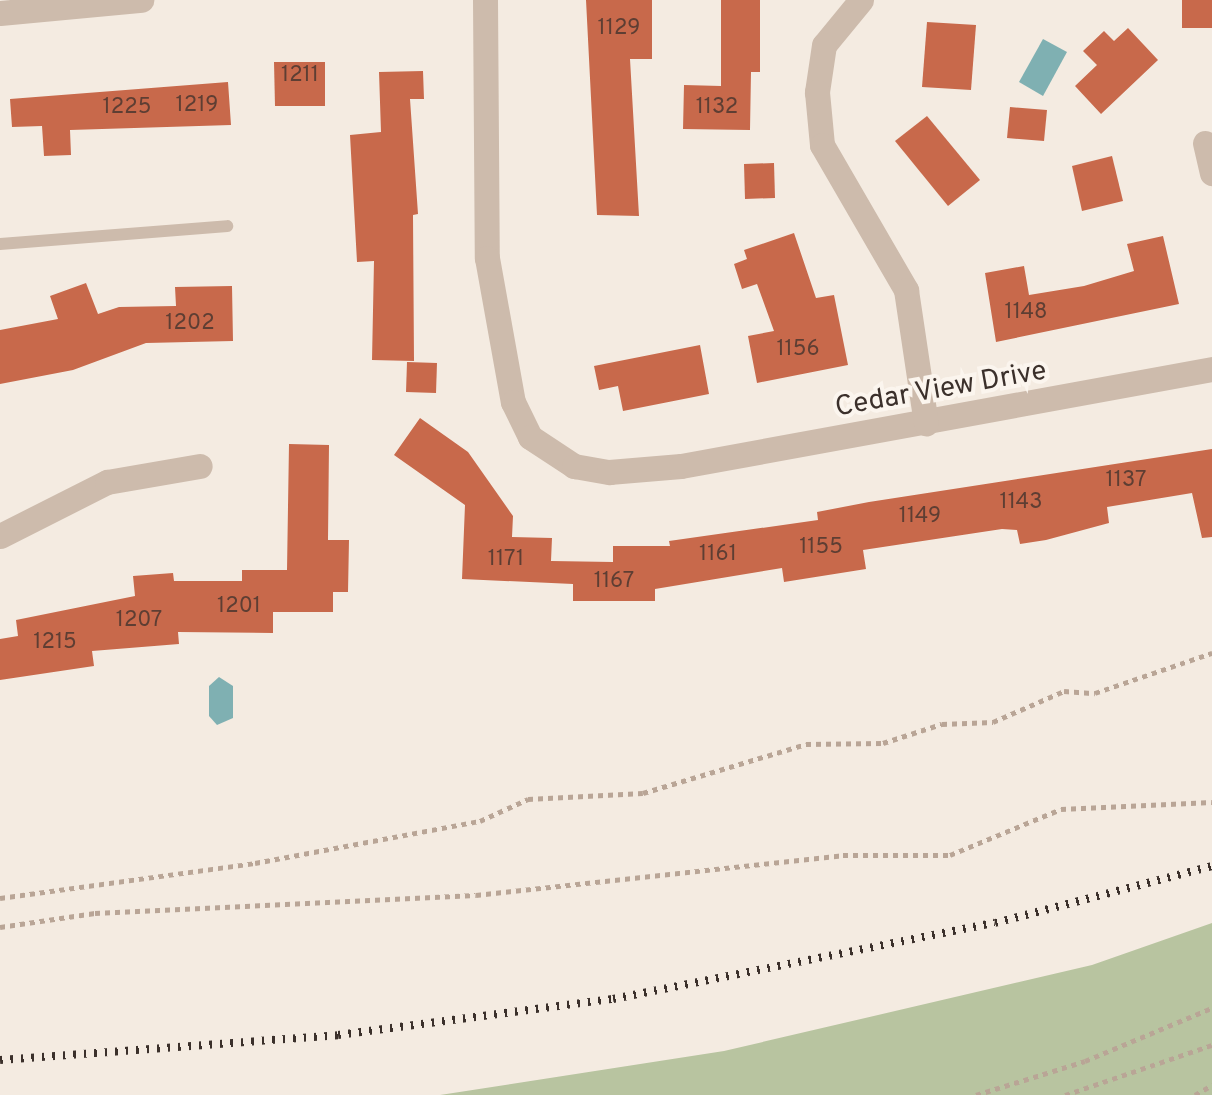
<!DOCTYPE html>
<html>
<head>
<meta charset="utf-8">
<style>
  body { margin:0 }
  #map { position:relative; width:1212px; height:1095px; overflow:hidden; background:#f4ebe1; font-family:Overpass,sans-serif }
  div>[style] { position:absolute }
  .green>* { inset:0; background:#b8c4a0 }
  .water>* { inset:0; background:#7fb0b2 }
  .building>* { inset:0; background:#c8694b }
  .path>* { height:5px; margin-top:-2.5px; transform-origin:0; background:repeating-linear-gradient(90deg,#b9a596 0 5px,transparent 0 10px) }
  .lane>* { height:12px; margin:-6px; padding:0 6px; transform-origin:6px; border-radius:6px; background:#cdbbac }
  .street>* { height:25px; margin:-12.5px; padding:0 12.5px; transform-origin:12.5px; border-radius:12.5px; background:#cdbbac }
  .rail>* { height:8px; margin-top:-4px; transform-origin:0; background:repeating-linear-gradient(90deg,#3b302b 0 2.5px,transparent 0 10.5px) }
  span { translate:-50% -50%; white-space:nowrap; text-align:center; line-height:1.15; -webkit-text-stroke:8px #fbf5ee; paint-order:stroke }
  .number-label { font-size:22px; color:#5e3e33 }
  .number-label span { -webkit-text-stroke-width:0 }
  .street-label { font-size:28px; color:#3b302b }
</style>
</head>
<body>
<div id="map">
  <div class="green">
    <div style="clip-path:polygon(1212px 923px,1212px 1095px,440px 1095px,724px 1051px,1092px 965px)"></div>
  </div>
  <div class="water">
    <div style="clip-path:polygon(1043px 39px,1067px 52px,1043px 96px,1019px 82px)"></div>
    <div style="clip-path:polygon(219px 677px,233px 686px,233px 718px,217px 725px,209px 716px,209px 686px)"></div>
  </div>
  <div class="building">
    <div style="clip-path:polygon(586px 0,652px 0,652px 59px,630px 59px,639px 216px,597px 215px)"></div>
    <div style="clip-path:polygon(721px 0,760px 0,760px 72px,751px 72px,750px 130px,683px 129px,684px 85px,721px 86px)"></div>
    <div style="clip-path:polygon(1182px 0,1212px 0,1212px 28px,1182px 28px)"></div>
    <div style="clip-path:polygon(927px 22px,976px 25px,971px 90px,922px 87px)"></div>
    <div style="clip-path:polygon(1128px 28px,1158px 60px,1101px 114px,1075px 86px,1097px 65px,1083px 51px,1104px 31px,1114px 41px)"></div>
    <div style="clip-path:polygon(274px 62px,325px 62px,325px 106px,275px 106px)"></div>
    <div style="clip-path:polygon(423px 71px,424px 99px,410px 99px,418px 214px,413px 215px,414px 361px,372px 360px,374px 261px,357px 262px,350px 135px,381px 132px,379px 72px)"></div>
    <div style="clip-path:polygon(228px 82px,231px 125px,70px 130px,71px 155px,44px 156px,42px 126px,12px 127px,10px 99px)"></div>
    <div style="clip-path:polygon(1010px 107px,1047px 110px,1044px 141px,1007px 138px)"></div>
    <div style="clip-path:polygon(927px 116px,980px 180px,948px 206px,895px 141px)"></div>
    <div style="clip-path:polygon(1112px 156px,1123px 201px,1082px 211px,1072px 166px)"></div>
    <div style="clip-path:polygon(774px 163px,775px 198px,745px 199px,744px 164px)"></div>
    <div style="clip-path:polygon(794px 233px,816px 298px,834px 295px,848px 365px,757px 383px,748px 336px,774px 331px,757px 284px,742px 289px,734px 264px,747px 259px,744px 250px)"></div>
    <div style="clip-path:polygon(1163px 236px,1179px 304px,996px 342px,985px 273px,1024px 266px,1029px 295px,1084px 286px,1134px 271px,1127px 244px)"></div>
    <div style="clip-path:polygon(86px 283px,98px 314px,119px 307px,176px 306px,175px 287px,232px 286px,233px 341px,146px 343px,73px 370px,0 384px,0 330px,58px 319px,50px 296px)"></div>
    <div style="clip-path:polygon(700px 345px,709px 394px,623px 411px,618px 386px,599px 390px,594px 366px)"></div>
    <div style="clip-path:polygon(407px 362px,437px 363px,436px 393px,406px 392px)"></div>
    <div style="clip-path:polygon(420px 418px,468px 452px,513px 516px,512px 537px,552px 538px,551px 561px,613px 562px,613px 546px,670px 546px,669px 541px,818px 520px,817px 512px,869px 502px,1212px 449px,1212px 537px,1202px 538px,1192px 493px,1107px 507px,1109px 523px,1046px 540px,1020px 544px,1017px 530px,1002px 529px,863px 550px,866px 569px,784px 582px,782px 568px,655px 589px,655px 601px,573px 601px,573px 584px,462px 579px,465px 505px,394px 455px)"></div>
    <div style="clip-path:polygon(289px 444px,329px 445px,328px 540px,349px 540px,348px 592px,333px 592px,333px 612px,273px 612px,273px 633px,178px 632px,179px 644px,92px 651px,94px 666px,0 680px,0 639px,18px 636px,16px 620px,135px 596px,133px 576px,173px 573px,174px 581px,242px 581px,242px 570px,287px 570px)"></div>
  </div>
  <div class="path">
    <div style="left:0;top:898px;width:257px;rotate:-7.8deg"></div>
    <div style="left:255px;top:863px;width:229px;rotate:-10.6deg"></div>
    <div style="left:480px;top:821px;width:53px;rotate:-24.6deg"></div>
    <div style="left:528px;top:799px;width:115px;rotate:-3deg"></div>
    <div style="left:643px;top:793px;width:170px;rotate:-16.7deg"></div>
    <div style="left:806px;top:744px;width:77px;rotate:-0.7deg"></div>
    <div style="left:883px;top:743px;width:62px;rotate:-17.9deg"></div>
    <div style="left:942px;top:724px;width:51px;rotate:-2.2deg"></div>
    <div style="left:993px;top:722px;width:77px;rotate:-23.6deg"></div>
    <div style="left:1064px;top:691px;width:31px;rotate:4deg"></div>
    <div style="left:1095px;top:693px;width:124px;rotate:-18.9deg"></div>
    <div style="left:0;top:927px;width:96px;rotate:-8.4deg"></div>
    <div style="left:95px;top:913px;width:381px;rotate:-2.7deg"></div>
    <div style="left:476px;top:895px;width:369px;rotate:-6.2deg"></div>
    <div style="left:843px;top:855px;width:107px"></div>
    <div style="left:950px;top:855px;width:120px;rotate:-22.5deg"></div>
    <div style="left:1061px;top:809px;width:151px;rotate:-2.7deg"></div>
    <div style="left:976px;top:1095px;width:114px;rotate:-17.3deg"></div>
    <div style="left:1085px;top:1061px;width:138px;rotate:-22.7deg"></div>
    <div style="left:1065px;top:1095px;width:155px;rotate:-18.8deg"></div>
    <div style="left:1195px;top:1095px;width:20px;rotate:-30deg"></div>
  </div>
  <div class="lane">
    <div style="left:0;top:244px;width:228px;rotate:-4.5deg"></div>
  </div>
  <div class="street">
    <div style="left:485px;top:0;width:258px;rotate:89.6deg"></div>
    <div style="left:487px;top:258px;width:146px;rotate:79.8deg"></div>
    <div style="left:513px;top:402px;width:39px;rotate:64deg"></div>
    <div style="left:530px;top:437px;width:53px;rotate:33.4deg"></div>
    <div style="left:574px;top:466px;width:36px;rotate:10deg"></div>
    <div style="left:609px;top:472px;width:72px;rotate:-4.8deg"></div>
    <div style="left:681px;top:466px;width:540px;rotate:-10.35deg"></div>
    <div style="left:861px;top:0;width:58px;rotate:129.4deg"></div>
    <div style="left:824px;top:45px;width:48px;rotate:98.5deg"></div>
    <div style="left:817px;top:92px;width:53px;rotate:84.6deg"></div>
    <div style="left:822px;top:145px;width:168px;rotate:59.9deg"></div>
    <div style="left:906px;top:290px;width:135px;rotate:81.5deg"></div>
    <div style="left:0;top:13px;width:142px;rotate:-5.3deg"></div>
    <div style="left:1205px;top:143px;width:31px;rotate:77deg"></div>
    <div style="left:0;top:536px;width:120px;rotate:-26.8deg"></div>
    <div style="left:107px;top:482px;width:94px;rotate:-9.8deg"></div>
  </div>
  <div class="rail">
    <div style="left:0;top:1060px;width:339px;rotate:-4.2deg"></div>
    <div style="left:338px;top:1035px;width:277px;rotate:-7.5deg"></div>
    <div style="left:613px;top:999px;width:389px;rotate:-11.3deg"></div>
    <div style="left:995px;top:923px;width:224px;rotate:-14.7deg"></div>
  </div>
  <div class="number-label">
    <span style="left:619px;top:29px">1129</span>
    <span style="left:300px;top:76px">1211</span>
    <span style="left:197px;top:106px">1219</span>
    <span style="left:127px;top:108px">1225</span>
    <span style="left:717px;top:108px">1132</span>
    <span style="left:1026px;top:313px">1148</span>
    <span style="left:190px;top:324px">1202</span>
    <span style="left:798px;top:350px">1156</span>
    <span style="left:1126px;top:481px">1137</span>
    <span style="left:1021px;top:503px">1143</span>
    <span style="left:920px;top:517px">1149</span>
    <span style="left:821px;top:548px">1155</span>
    <span style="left:718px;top:555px">1161</span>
    <span style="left:506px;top:560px">1171</span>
    <span style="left:614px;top:582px">1167</span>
    <span style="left:239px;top:607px">1201</span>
    <span style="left:139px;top:621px">1207</span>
    <span style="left:55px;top:643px">1215</span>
  </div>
  <div class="street-label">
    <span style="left:941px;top:390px;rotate:-10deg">Cedar View Drive</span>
  </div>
</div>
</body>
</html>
